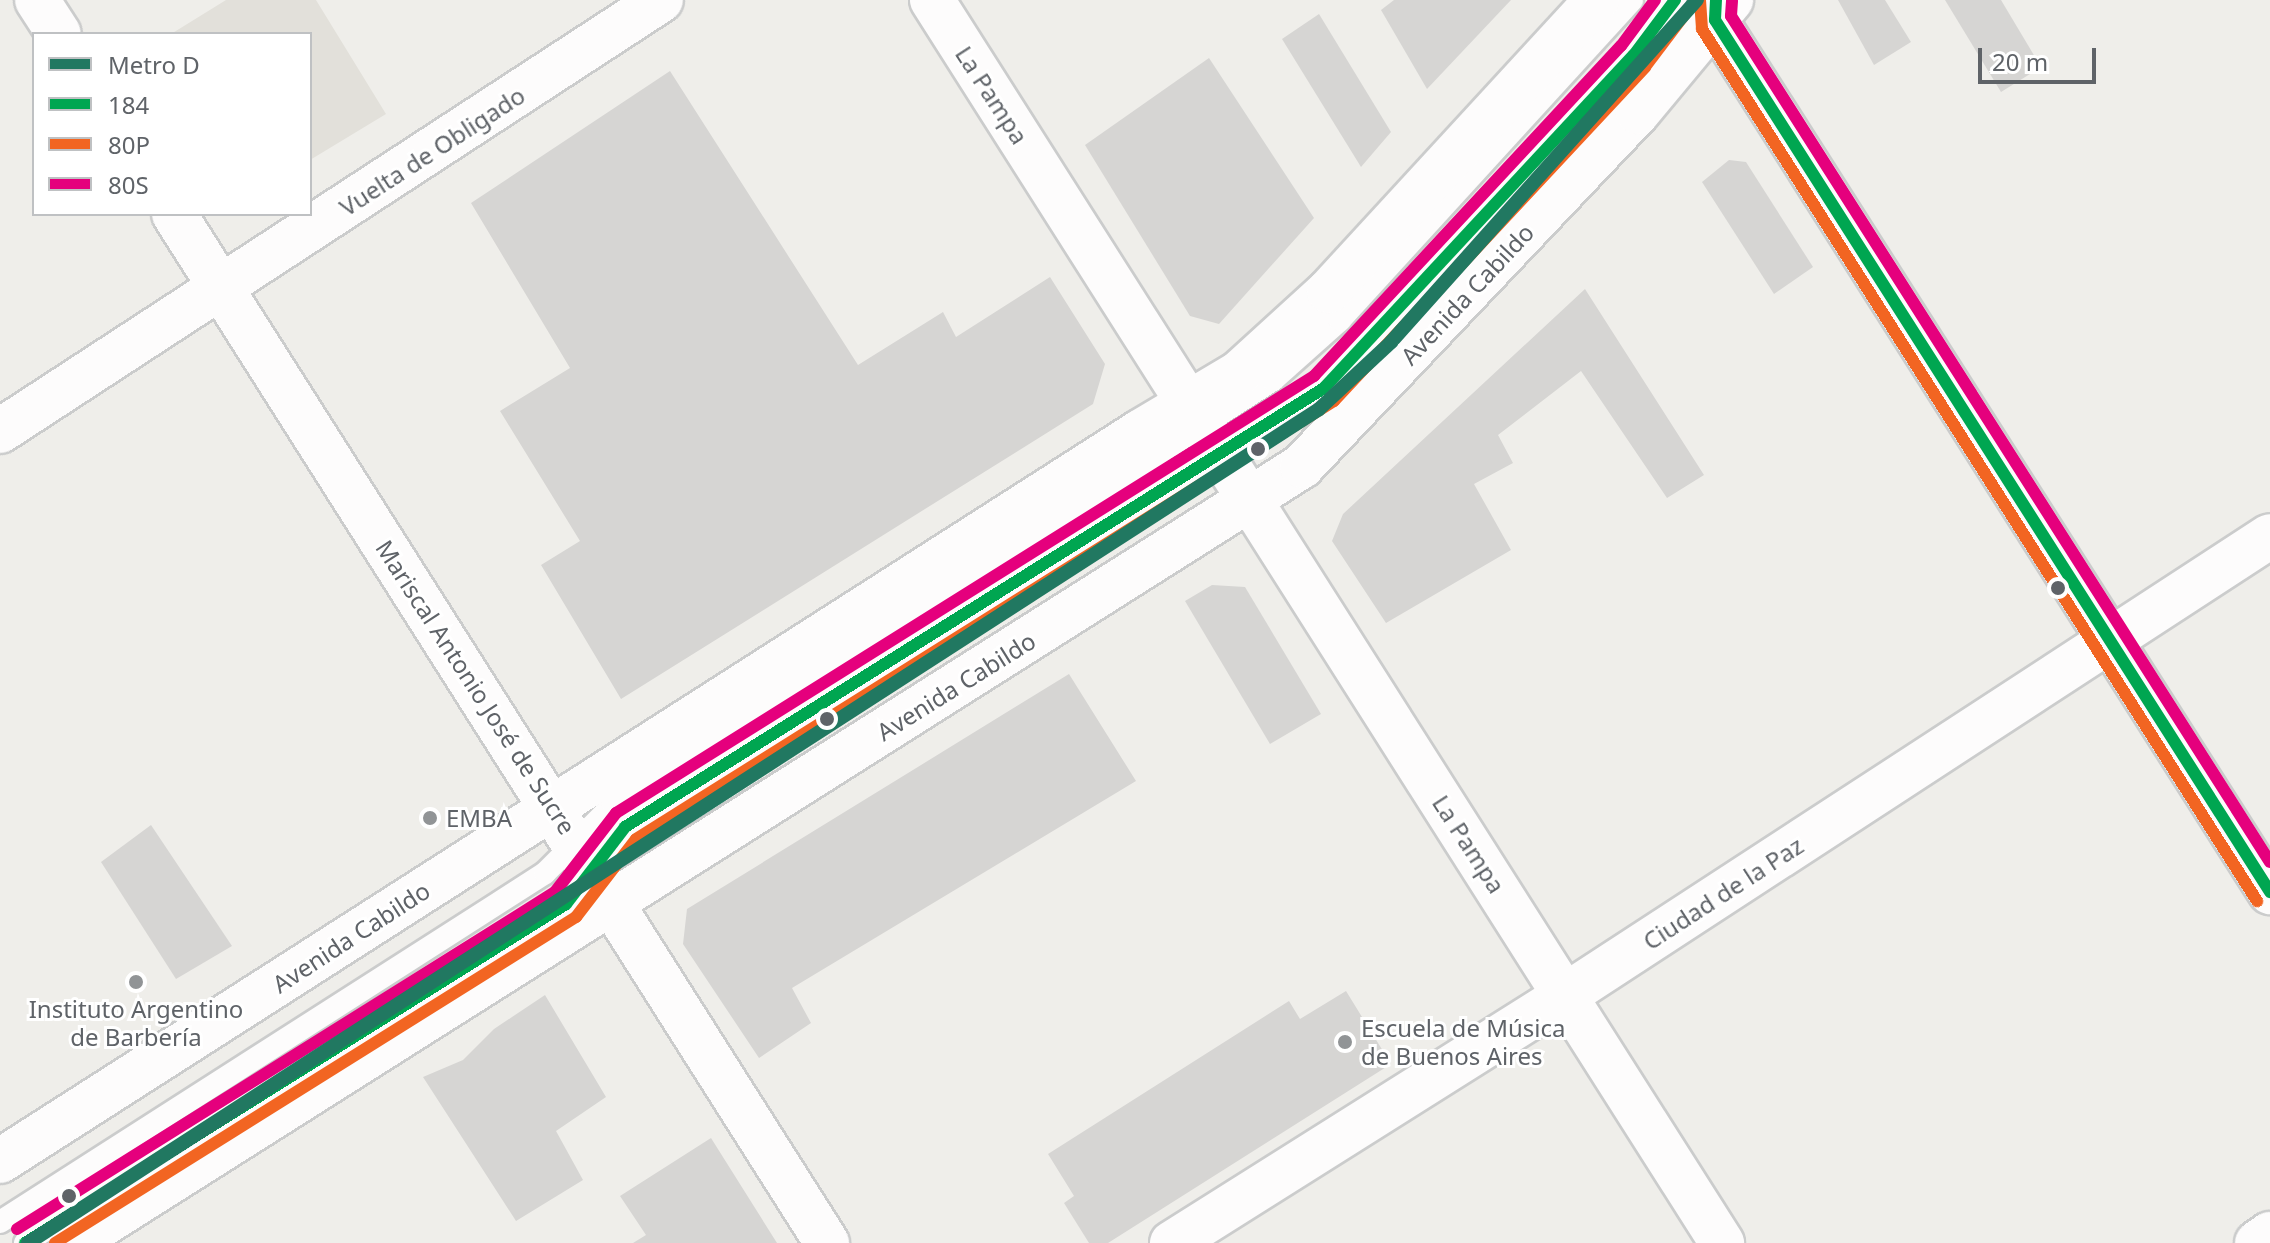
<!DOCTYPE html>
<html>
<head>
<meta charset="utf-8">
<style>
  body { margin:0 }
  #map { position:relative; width:2270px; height:1243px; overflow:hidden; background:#efeeea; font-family:"Noto Sans",sans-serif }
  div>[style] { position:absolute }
  .education>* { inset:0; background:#e2e0da }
  .building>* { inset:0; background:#d6d5d3 }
  .roads { filter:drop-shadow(2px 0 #cbcccc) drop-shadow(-2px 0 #cbcccc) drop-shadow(0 2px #cbcccc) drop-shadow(0 -2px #cbcccc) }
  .service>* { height:22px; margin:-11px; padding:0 11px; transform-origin:11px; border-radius:11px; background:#fdfcfc }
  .minor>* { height:44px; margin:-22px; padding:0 22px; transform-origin:22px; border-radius:22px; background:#fdfcfc }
  .tertiary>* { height:44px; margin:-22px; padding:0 22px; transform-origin:22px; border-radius:22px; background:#fdfcfc }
  .secondary>* { height:44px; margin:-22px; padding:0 22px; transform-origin:22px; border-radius:22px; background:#fdfcfc }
  .bus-1>* { height:12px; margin:-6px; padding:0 6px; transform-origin:6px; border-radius:6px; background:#00a651 }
  .bus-2>* { height:12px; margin:-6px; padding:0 6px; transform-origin:6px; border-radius:6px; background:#f26522 }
  .bus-3>* { height:12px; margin:-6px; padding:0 6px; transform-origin:6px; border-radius:6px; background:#e5007d }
  .metro-1>* { height:14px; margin:-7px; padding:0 7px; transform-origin:7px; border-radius:7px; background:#217861 }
  .dots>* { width:22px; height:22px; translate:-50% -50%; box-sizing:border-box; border:4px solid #fff; border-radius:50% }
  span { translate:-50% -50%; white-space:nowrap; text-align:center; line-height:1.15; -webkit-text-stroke:6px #fff; paint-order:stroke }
  .street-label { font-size:24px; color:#5f6368 }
  .poi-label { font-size:24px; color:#5f6368 }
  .left { translate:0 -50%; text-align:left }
  .legend { position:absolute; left:32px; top:32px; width:280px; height:184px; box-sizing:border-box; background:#fff; border:2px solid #bfc1c3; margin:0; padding:10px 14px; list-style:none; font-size:24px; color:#5f6368 }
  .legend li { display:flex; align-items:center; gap:16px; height:40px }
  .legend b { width:40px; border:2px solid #bfc1c3 }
  .scale { position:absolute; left:1978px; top:48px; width:118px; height:36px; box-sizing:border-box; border:4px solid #5f6368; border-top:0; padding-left:10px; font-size:24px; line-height:28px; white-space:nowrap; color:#5f6368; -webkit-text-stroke:6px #fff; paint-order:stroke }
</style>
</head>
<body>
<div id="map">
  <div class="education">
    <div style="clip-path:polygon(226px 0,316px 0,386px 114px,310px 160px,310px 34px,171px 34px)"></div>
  </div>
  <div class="building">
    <div style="clip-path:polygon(1394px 0,1511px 0,1427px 89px,1381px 10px)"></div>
    <div style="clip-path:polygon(1838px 0,1885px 0,1911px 42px,1874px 65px)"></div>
    <div style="clip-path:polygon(1945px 0,2001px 0,2041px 67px,2001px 92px)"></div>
    <div style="clip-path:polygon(1319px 14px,1391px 132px,1361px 167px,1282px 39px)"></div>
    <div style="clip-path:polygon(1209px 58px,1314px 218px,1219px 324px,1190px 316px,1085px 145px)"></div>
    <div style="clip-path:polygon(670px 71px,858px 365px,943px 312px,956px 337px,1050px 277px,1105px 364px,1093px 404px,621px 699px,541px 565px,580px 541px,500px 411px,570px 368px,471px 203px)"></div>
    <div style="clip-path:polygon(1729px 160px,1746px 162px,1813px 267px,1774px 294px,1702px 182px)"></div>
    <div style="clip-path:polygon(1585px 289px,1704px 475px,1667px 498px,1581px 371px,1498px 435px,1513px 463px,1474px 484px,1511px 550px,1386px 623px,1332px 541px,1343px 514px)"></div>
    <div style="clip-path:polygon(1212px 585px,1245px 587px,1321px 714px,1270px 744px,1185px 601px)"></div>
    <div style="clip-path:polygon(1069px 674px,1136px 781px,792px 988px,811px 1023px,759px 1058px,683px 944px,687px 909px)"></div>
    <div style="clip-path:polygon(151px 825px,232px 946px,176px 979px,101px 862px)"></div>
    <div style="clip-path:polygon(1346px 991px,1391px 1064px,1108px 1243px,1089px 1243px,1064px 1203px,1074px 1196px,1048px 1154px,1289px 1001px,1300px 1019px)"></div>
    <div style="clip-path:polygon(545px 995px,606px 1097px,556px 1131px,583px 1180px,516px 1221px,423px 1077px,463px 1060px,494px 1029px)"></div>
    <div style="clip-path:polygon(711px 1138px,777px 1243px,633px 1243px,646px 1235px,620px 1196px)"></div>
  </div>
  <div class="roads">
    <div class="service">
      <div style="left:0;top:1222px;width:647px;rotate:-32.63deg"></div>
      <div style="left:545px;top:873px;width:96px;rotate:-45deg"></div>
      <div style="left:613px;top:805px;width:785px;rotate:-32.78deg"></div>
      <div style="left:1273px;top:380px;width:90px;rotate:-41.8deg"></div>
      <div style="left:1340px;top:320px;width:433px;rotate:-47.6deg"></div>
      <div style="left:25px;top:1243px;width:638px;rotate:-32.07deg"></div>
      <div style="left:566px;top:904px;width:97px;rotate:-52.5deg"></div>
      <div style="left:625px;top:827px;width:825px;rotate:-32.13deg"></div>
      <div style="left:1324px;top:388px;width:454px;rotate:-47.1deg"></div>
      <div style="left:1633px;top:56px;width:70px;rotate:-53.1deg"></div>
    </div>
    <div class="minor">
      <div style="left:37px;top:0;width:40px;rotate:57.1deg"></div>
      <div style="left:932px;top:0;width:1473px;rotate:57.56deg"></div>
      <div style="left:174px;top:214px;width:1219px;rotate:57.6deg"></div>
      <div style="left:0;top:431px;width:789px;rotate:-33.11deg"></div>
      <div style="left:1172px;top:1243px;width:466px;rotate:-32.2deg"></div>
      <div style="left:1566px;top:995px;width:840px;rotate:-33.1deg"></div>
      <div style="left:2257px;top:1243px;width:16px;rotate:-35deg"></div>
    </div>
    <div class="tertiary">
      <div style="left:1715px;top:20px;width:1034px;rotate:57.52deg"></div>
    </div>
    <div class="secondary">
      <div style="left:0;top:1161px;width:1353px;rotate:-32.6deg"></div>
      <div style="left:1140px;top:432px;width:115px;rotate:-30.8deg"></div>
      <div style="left:1239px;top:373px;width:122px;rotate:-42.3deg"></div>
      <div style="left:1329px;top:291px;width:396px;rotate:-47.4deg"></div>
      <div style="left:73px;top:1243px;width:1454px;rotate:-32.3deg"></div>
      <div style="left:1302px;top:466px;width:488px;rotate:-46.5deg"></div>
      <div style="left:1638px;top:112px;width:146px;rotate:-50.3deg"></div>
    </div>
  </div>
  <div class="bus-1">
    <div style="left:1716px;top:0;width:20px;rotate:93deg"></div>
    <div style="left:1715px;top:20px;width:1034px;rotate:57.52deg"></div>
    <div style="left:25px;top:1243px;width:638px;rotate:-32.07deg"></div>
    <div style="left:566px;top:904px;width:97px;rotate:-52.5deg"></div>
    <div style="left:625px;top:827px;width:825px;rotate:-32.13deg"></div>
    <div style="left:1324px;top:388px;width:454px;rotate:-47.1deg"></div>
    <div style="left:1633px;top:56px;width:70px;rotate:-53.1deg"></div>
  </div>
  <div class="bus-2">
    <div style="left:1700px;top:0;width:29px;rotate:86deg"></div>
    <div style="left:1702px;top:29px;width:1034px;rotate:57.52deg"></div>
    <div style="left:55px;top:1243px;width:615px;rotate:-32.04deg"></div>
    <div style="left:576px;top:917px;width:98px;rotate:-52.4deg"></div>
    <div style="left:636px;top:839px;width:824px;rotate:-32.11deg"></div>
    <div style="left:1334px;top:401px;width:456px;rotate:-47deg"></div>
    <div style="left:1645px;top:67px;width:71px;rotate:-53deg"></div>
  </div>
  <div class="bus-3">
    <div style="left:1732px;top:1px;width:15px;rotate:94deg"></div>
    <div style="left:1731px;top:16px;width:1003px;rotate:57.5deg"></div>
    <div style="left:17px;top:1229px;width:635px;rotate:-32.06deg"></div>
    <div style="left:555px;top:892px;width:100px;rotate:-52.3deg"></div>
    <div style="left:616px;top:813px;width:824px;rotate:-32.05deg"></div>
    <div style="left:1314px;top:376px;width:451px;rotate:-47.1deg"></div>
    <div style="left:1621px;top:46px;width:57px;rotate:-53.5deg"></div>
  </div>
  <div class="metro-1">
    <div style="left:28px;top:1243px;width:1537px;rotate:-32.86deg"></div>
    <div style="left:1319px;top:409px;width:98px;rotate:-42.9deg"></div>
    <div style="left:1391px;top:342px;width:459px;rotate:-48.2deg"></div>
  </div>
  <div class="dots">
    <div style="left:1258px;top:449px;background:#5f6368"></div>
    <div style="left:2058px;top:588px;background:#5f6368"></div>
    <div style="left:827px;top:719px;background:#5f6368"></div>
    <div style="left:430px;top:818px;background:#919496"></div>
    <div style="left:136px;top:982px;background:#919496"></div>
    <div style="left:1345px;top:1042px;background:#919496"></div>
    <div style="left:69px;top:1196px;background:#5f6368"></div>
  </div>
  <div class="street-label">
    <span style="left:992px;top:95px;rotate:57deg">La Pampa</span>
    <span style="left:432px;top:151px;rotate:-33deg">Vuelta de Obligado</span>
    <span style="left:1467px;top:294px;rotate:-47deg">Avenida Cabildo</span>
    <span style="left:956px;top:686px;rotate:-32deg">Avenida Cabildo</span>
    <span style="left:476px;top:687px;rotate:57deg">Mariscal Antonio José de Sucre</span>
    <span style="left:1469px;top:844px;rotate:57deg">La Pampa</span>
    <span style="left:1723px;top:893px;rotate:-33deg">Ciudad de la Paz</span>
    <span style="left:351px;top:937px;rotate:-33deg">Avenida Cabildo</span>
  </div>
  <div class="poi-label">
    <span class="left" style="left:446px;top:818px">EMBA</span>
    <span style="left:136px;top:1023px">Instituto Argentino<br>de Barbería</span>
    <span class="left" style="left:1361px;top:1042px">Escuela de Música<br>de Buenos Aires</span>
  </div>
  <ul class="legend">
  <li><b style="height:10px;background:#217861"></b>Metro D</li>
  <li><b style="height:10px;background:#00a651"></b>184</li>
  <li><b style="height:10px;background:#f26522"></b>80P</li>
  <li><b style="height:10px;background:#e5007d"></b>80S</li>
  </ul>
  <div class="scale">20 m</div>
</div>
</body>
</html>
